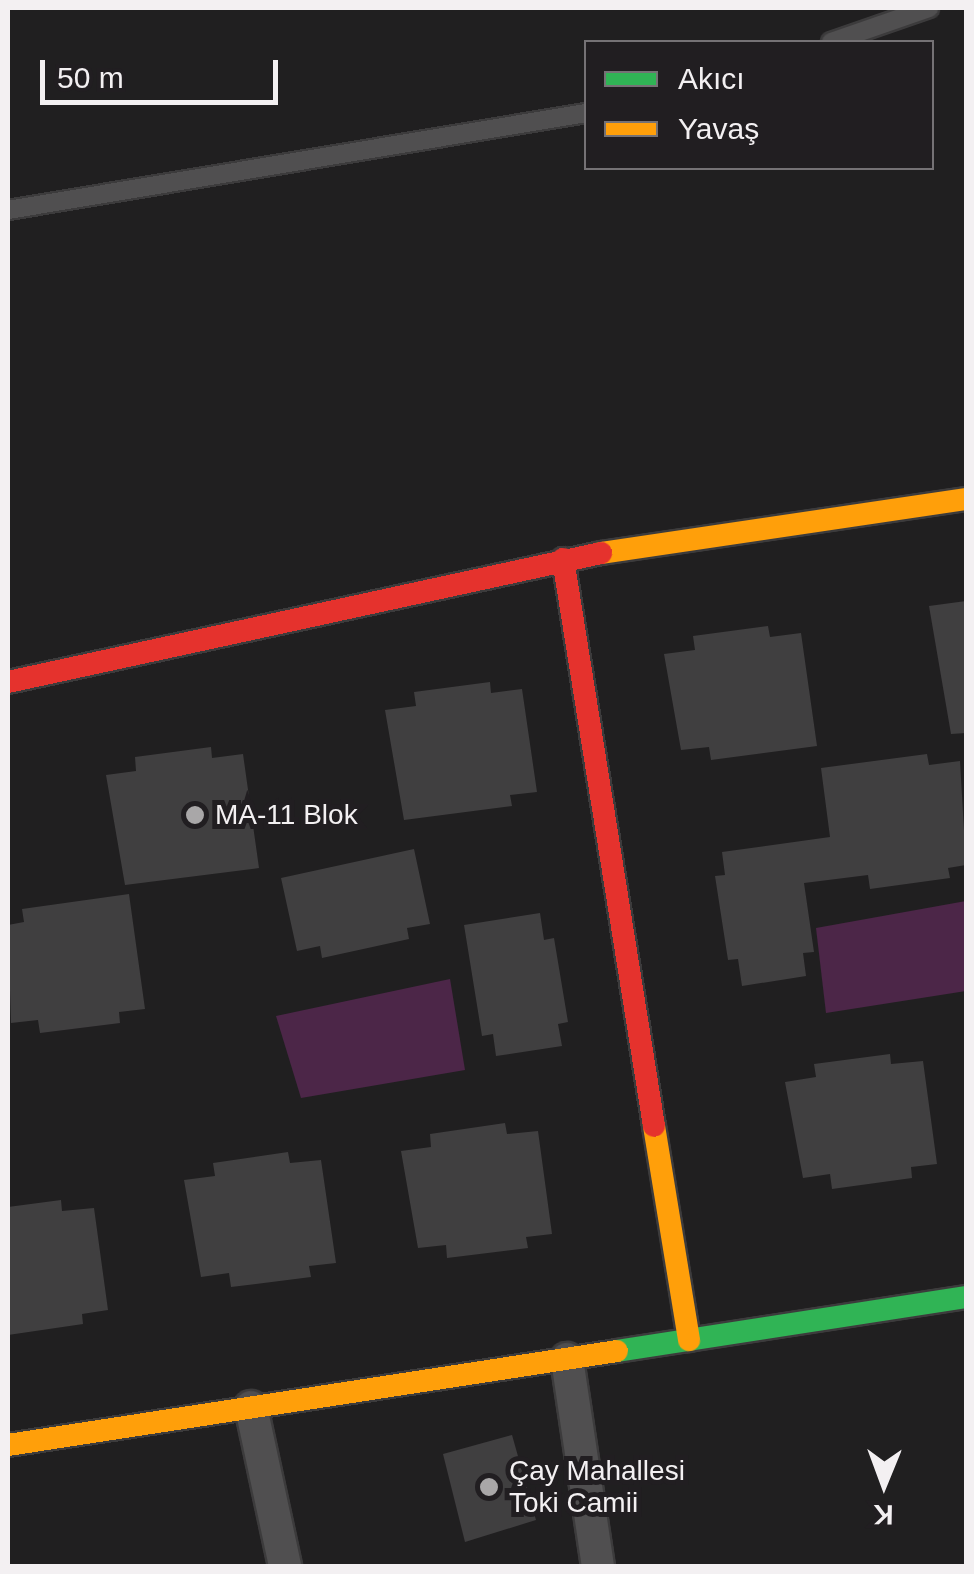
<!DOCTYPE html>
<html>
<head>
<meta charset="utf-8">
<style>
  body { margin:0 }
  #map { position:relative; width:974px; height:1574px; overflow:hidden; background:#201f20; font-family:Helvetica,sans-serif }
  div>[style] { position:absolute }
  .green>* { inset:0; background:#4c2648 }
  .building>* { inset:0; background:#403f40 }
  .roads { filter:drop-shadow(2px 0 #3c3b3c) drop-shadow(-2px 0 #3c3b3c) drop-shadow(0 2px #3c3b3c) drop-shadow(0 -2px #3c3b3c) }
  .lane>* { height:18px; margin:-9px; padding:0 9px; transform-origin:9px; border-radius:9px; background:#504f50 }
  .street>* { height:32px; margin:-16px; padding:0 16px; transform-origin:16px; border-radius:16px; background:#504f50 }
  .fast>* { height:22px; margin:-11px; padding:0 11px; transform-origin:11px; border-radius:11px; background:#30b455 }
  .slow>* { height:22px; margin:-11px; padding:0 11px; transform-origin:11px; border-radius:11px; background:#ff9f0a }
  .jam>* { height:22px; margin:-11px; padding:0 11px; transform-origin:11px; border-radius:11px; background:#e5322d }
  .dots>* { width:28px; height:28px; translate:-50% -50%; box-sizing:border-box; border:5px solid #211e21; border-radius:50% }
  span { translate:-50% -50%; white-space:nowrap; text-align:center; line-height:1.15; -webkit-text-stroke:10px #211e21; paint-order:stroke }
  .poi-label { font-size:28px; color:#f3f0f2 }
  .left { translate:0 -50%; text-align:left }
  .frame { position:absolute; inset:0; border:10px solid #f3f0f2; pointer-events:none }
  .legend { position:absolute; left:584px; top:40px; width:350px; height:130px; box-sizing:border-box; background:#211e21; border:2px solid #757275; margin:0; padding:12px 18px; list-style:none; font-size:30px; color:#f3f0f2 }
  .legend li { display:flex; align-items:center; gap:20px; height:50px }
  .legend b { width:50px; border:2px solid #757275 }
  .north { position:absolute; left:834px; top:1434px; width:100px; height:100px; -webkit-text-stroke:8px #211e21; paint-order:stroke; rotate:181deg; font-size:28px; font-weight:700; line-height:40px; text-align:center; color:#f3f0f2 }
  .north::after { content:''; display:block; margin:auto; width:35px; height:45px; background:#f3f0f2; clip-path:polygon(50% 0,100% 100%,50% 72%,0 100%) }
  .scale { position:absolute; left:40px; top:60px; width:238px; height:45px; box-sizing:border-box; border:5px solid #f3f0f2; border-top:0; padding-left:12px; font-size:30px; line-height:35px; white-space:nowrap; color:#f3f0f2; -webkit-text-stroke:8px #211e21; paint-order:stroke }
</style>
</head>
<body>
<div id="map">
  <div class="green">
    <div style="clip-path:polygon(966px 901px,966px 991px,826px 1013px,816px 928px)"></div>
    <div style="clip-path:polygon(450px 979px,465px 1070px,301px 1098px,276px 1016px)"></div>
  </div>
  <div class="building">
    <div style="clip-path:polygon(966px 601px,966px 733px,951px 734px,929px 606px)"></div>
    <div style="clip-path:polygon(768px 626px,770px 637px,801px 633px,817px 746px,711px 760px,709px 747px,681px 750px,664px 654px,695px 650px,693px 636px)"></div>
    <div style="clip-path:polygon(490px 682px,491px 693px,522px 689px,537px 792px,510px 795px,512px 806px,404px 820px,385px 710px,416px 706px,414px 692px)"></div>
    <div style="clip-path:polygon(211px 747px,212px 758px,243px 754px,259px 868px,125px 885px,106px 775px,136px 771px,135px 757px)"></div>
    <div style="clip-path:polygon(927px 754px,929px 765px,960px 761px,966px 865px,948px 868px,950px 878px,870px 889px,868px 875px,804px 883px,814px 952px,803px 953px,806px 976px,742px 986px,738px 959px,728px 960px,715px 876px,725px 875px,722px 852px,830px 837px,821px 768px)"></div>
    <div style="clip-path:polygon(414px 849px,430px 924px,407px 928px,409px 939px,322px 958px,320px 946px,297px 951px,281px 878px)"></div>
    <div style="clip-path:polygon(129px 894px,145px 1009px,119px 1012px,120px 1023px,40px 1033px,38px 1020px,11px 1023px,8px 925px,24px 922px,22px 909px)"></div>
    <div style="clip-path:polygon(540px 913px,544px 940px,554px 938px,568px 1022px,558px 1024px,562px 1046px,496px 1056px,493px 1034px,482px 1036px,464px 925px)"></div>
    <div style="clip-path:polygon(890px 1054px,891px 1064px,923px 1061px,937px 1164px,911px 1167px,912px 1178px,832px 1189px,830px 1174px,803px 1178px,785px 1082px,816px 1077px,814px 1064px)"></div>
    <div style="clip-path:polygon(505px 1123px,507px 1134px,538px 1131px,552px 1234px,526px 1237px,528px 1248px,447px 1258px,446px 1245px,418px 1248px,401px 1151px,431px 1147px,430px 1134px)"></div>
    <div style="clip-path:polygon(288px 1152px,290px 1163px,321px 1160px,336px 1263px,309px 1266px,311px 1277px,231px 1287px,229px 1273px,201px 1277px,184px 1180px,215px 1176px,213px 1163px)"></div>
    <div style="clip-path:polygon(61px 1200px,62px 1211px,94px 1208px,108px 1310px,82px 1314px,83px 1324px,8px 1335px,8px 1207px)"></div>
    <div style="clip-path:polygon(512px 1435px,536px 1520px,465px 1542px,443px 1454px)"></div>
  </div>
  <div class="roads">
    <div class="lane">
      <div style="left:831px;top:42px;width:104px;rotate:-19.1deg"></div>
      <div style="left:8px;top:210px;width:586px;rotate:-9.53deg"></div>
    </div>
    <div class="street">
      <div style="left:567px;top:1359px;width:209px;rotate:81.5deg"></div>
      <div style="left:251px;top:1407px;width:163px;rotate:77.9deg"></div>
    </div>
    <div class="fast">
      <div style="left:617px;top:1351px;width:353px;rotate:-8.8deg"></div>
    </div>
    <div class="slow">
      <div style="left:601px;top:553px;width:369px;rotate:-8.4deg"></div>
      <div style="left:654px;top:1126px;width:217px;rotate:80.7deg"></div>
      <div style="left:8px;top:1445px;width:616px;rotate:-8.77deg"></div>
    </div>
    <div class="jam">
      <div style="left:563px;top:559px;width:574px;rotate:80.88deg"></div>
      <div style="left:8px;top:682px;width:607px;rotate:-12.27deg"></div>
    </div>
  </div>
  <div class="dots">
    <div style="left:195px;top:815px;background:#a9a7a8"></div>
    <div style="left:489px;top:1487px;background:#a9a7a8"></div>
  </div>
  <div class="poi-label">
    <span class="left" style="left:215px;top:815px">MA-11 Blok</span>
    <span class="left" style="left:509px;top:1487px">Çay Mahallesi<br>Toki Camii</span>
  </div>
  <div class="frame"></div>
  <ul class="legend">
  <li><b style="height:12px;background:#30b455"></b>Akıcı</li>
  <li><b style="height:12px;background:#ff9f0a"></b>Yavaş</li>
  </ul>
  <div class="north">K</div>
  <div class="scale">50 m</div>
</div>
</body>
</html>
